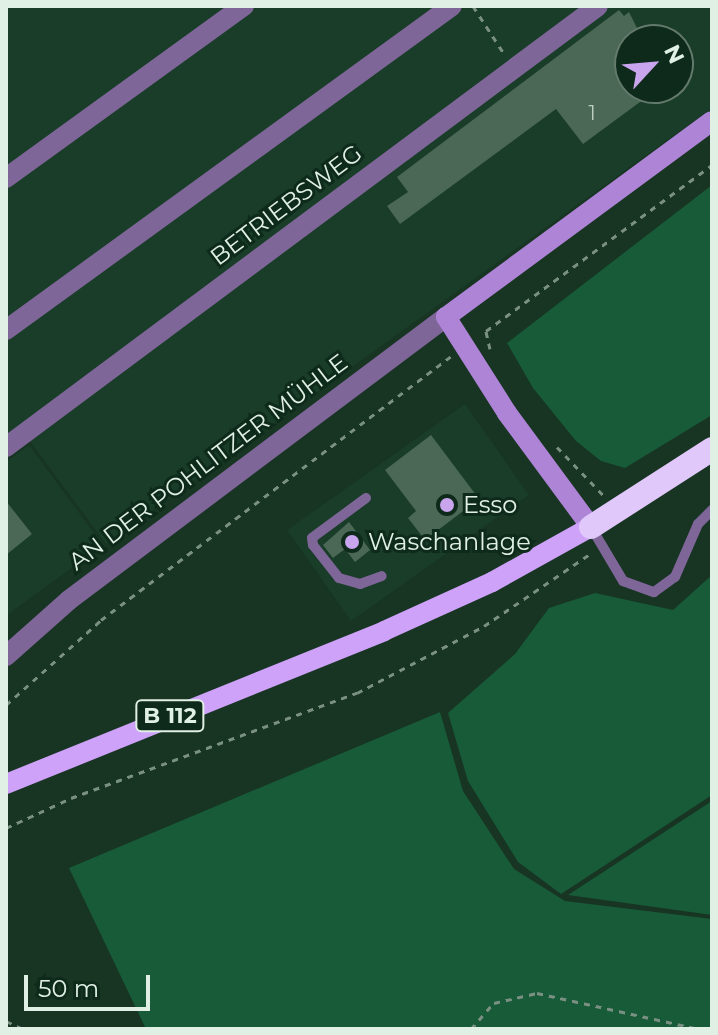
<!DOCTYPE html>
<html>
<head>
<meta charset="utf-8">
<style>
  body { margin:0 }
  #map { position:relative; width:718px; height:1035px; overflow:hidden; background:#183423; font-family:Montserrat,sans-serif }
  div>[style] { position:absolute }
  .built>* { inset:0; background:#193d28 }
  .green>* { inset:0; background:#175b38 }
  .building>* { inset:0; background:#4b6856 }
  .path>* { height:3px; margin-top:-1.5px; transform-origin:0; background:repeating-linear-gradient(90deg,#7a9082 0 6px,transparent 0 12px) }
  .lane>* { height:10px; margin:-5px; padding:0 5px; transform-origin:5px; border-radius:5px; background:#7f6699 }
  .street>* { height:20px; margin:-10px; padding:0 10px; transform-origin:10px; border-radius:10px; background:#7f6699 }
  .secondary>* { height:20px; margin:-10px; padding:0 10px; transform-origin:10px; border-radius:10px; background:#ae84d7 }
  .primary>* { height:20px; margin:-10px; padding:0 10px; transform-origin:10px; border-radius:10px; background:#cda2f8 }
  .highway>* { height:24px; margin:-12px; padding:0 12px; transform-origin:12px; border-radius:12px; background:#e0c8fb }
  .dots>* { width:22px; height:22px; translate:-50% -50%; box-sizing:border-box; border:4px solid #0e2a1a; border-radius:50% }
  span { translate:-50% -50%; white-space:nowrap; text-align:center; line-height:1.15; -webkit-text-stroke:6px #0e2a1a; paint-order:stroke }
  .number-label { font-size:20px; color:#bbcec1 }
  .number-label span { -webkit-text-stroke-width:0 }
  .shield-label span { padding:2px 6px; background:#0e2a1a; border:2px solid; border-radius:6px; -webkit-text-stroke-width:0 }
  .shield-label { font-size:22px; color:#e0f0e5; font-weight:700 }
  .street-label { font-size:24px; color:#e0f0e5 }
  .poi-label { font-size:24px; color:#e0f0e5 }
  .left { translate:0 -50%; text-align:left }
  .frame { position:absolute; inset:0; border:8px solid #e0f0e5; pointer-events:none }
  .north { position:absolute; left:614px; top:24px; width:80px; height:80px; box-sizing:border-box; background:#0e2a1a; border:2px solid #62796b; border-radius:50%; rotate:64deg; font-size:22px; font-weight:700; line-height:32px; text-align:center; color:#e0f0e5 }
  .north::after { content:''; display:block; margin:auto; width:28px; height:36px; background:#c9a5ee; clip-path:polygon(50% 0,100% 100%,50% 72%,0 100%) }
  .scale { position:absolute; left:24px; top:975px; width:126px; height:36px; box-sizing:border-box; border:4px solid #e0f0e5; border-top:0; padding-left:10px; font-size:24px; line-height:28px; white-space:nowrap; color:#e0f0e5; -webkit-text-stroke:6px #0e2a1a; paint-order:stroke }
</style>
</head>
<body>
<div id="map">
  <div class="built">
    <div style="clip-path:polygon(evenodd,6px 6px,712px 6px,712px 108px,106px 544px,29px 440px,6px 456px,6px 6px,630px 40px,678px 40px,678px 88px,630px 88px,630px 40px)"></div>
    <div style="clip-path:polygon(465px 404px,529px 495px,351px 621px,287px 530px)"></div>
    <div style="clip-path:polygon(29px 445px,103px 545px,6px 616px,6px 462px)"></div>
  </div>
  <div class="green">
    <div style="clip-path:polygon(712px 185px,712px 415px,625px 468px,601px 461px,576px 441px,533px 388px,507px 343px)"></div>
    <div style="clip-path:polygon(712px 575px,712px 795px,561px 894px,518px 862px,468px 781px,448px 713px,515px 654px,549px 608px,595px 593px,673px 610px)"></div>
    <div style="clip-path:polygon(440px 712px,463px 791px,514px 869px,565px 901px,712px 919px,712px 1029px,146px 1029px,69px 868px)"></div>
    <div style="clip-path:polygon(712px 801px,712px 915px,568px 895px)"></div>
  </div>
  <div class="building">
    <div style="clip-path:polygon(619px 10px,624px 16px,629px 12px,643px 40px,630px 40px,630px 88px,659px 88px,583px 144px,556px 109px,400px 224px,387px 206px,408px 192px,397px 177px)"></div>
    <div style="clip-path:polygon(431px 435px,479px 499px,425px 540px,408px 518px,416px 511px,385px 470px)"></div>
    <div style="clip-path:polygon(6px 501px,32px 534px,6px 555px)"></div>
    <div style="clip-path:polygon(349px 522px,370px 550px,355px 562px,345px 549px,333px 558px,323px 545px)"></div>
  </div>
  <div class="path">
    <div style="left:473px;top:6px;width:55px;rotate:56.9deg"></div>
    <div style="left:490px;top:349px;width:18px;rotate:-103deg"></div>
    <div style="left:486px;top:331px;width:280px;rotate:-36.3deg"></div>
    <div style="left:557px;top:447px;width:68px;rotate:46.2deg"></div>
    <div style="left:6px;top:705px;width:127px;rotate:-41.8deg"></div>
    <div style="left:101px;top:620px;width:438px;rotate:-37deg"></div>
    <div style="left:6px;top:828px;width:72px;rotate:-24.8deg"></div>
    <div style="left:71px;top:798px;width:305px;rotate:-20.2deg"></div>
    <div style="left:357px;top:693px;width:144px;rotate:-27.8deg"></div>
    <div style="left:484px;top:626px;width:128px;rotate:-34.2deg"></div>
    <div style="left:6px;top:1021px;width:19px;rotate:25deg"></div>
    <div style="left:471px;top:1029px;width:35px;rotate:-49deg"></div>
    <div style="left:494px;top:1003px;width:44px;rotate:-13.1deg"></div>
    <div style="left:537px;top:993px;width:166px;rotate:12.5deg"></div>
  </div>
  <div class="lane">
    <div style="left:366px;top:498px;width:67px;rotate:143.5deg"></div>
    <div style="left:312px;top:538px;width:7px;rotate:82deg"></div>
    <div style="left:313px;top:545px;width:42px;rotate:51.8deg"></div>
    <div style="left:339px;top:578px;width:22px;rotate:16deg"></div>
    <div style="left:360px;top:584px;width:23px;rotate:-20deg"></div>
    <div style="left:591px;top:527px;width:63px;rotate:59.3deg"></div>
    <div style="left:623px;top:581px;width:33px;rotate:20deg"></div>
    <div style="left:654px;top:592px;width:26px;rotate:-36deg"></div>
    <div style="left:675px;top:577px;width:58px;rotate:-66.5deg"></div>
    <div style="left:698px;top:524px;width:20px;rotate:-45deg"></div>
  </div>
  <div class="street">
    <div style="left:6px;top:178px;width:294px;rotate:-35.9deg"></div>
    <div style="left:6px;top:330px;width:551px;rotate:-36deg"></div>
    <div style="left:6px;top:447px;width:738px;rotate:-36.68deg"></div>
    <div style="left:6px;top:656px;width:84px;rotate:-41.6deg"></div>
    <div style="left:69px;top:600px;width:471px;rotate:-36.9deg"></div>
  </div>
  <div class="secondary">
    <div style="left:591px;top:527px;width:142px;rotate:-126.4deg"></div>
    <div style="left:507px;top:413px;width:114px;rotate:-122.4deg"></div>
    <div style="left:446px;top:317px;width:330px;rotate:-36.4deg"></div>
  </div>
  <div class="primary">
    <div style="left:6px;top:784px;width:408px;rotate:-22deg"></div>
    <div style="left:384px;top:631px;width:119px;rotate:-24.4deg"></div>
    <div style="left:492px;top:582px;width:113px;rotate:-29.1deg"></div>
  </div>
  <div class="highway">
    <div style="left:591px;top:527px;width:144px;rotate:-32.8deg"></div>
  </div>
  <div class="dots">
    <div style="left:447px;top:505px;background:#c9a5ee"></div>
    <div style="left:352px;top:542px;background:#c9a5ee"></div>
  </div>
  <div class="number-label">
    <span style="left:592px;top:113px">1</span>
  </div>
  <div class="shield-label">
    <span style="left:170px;top:716px">B 112</span>
  </div>
  <div class="street-label">
    <span style="left:286px;top:205px;rotate:-37deg">BETRIEBSWEG</span>
    <span style="left:208px;top:462px;rotate:-37deg">AN DER POHLITZER MÜHLE</span>
  </div>
  <div class="poi-label">
    <span class="left" style="left:463px;top:505px">Esso</span>
    <span class="left" style="left:368px;top:542px">Waschanlage</span>
  </div>
  <div class="frame"></div>
  <div class="north">N</div>
  <div class="scale">50 m</div>
</div>
</body>
</html>
